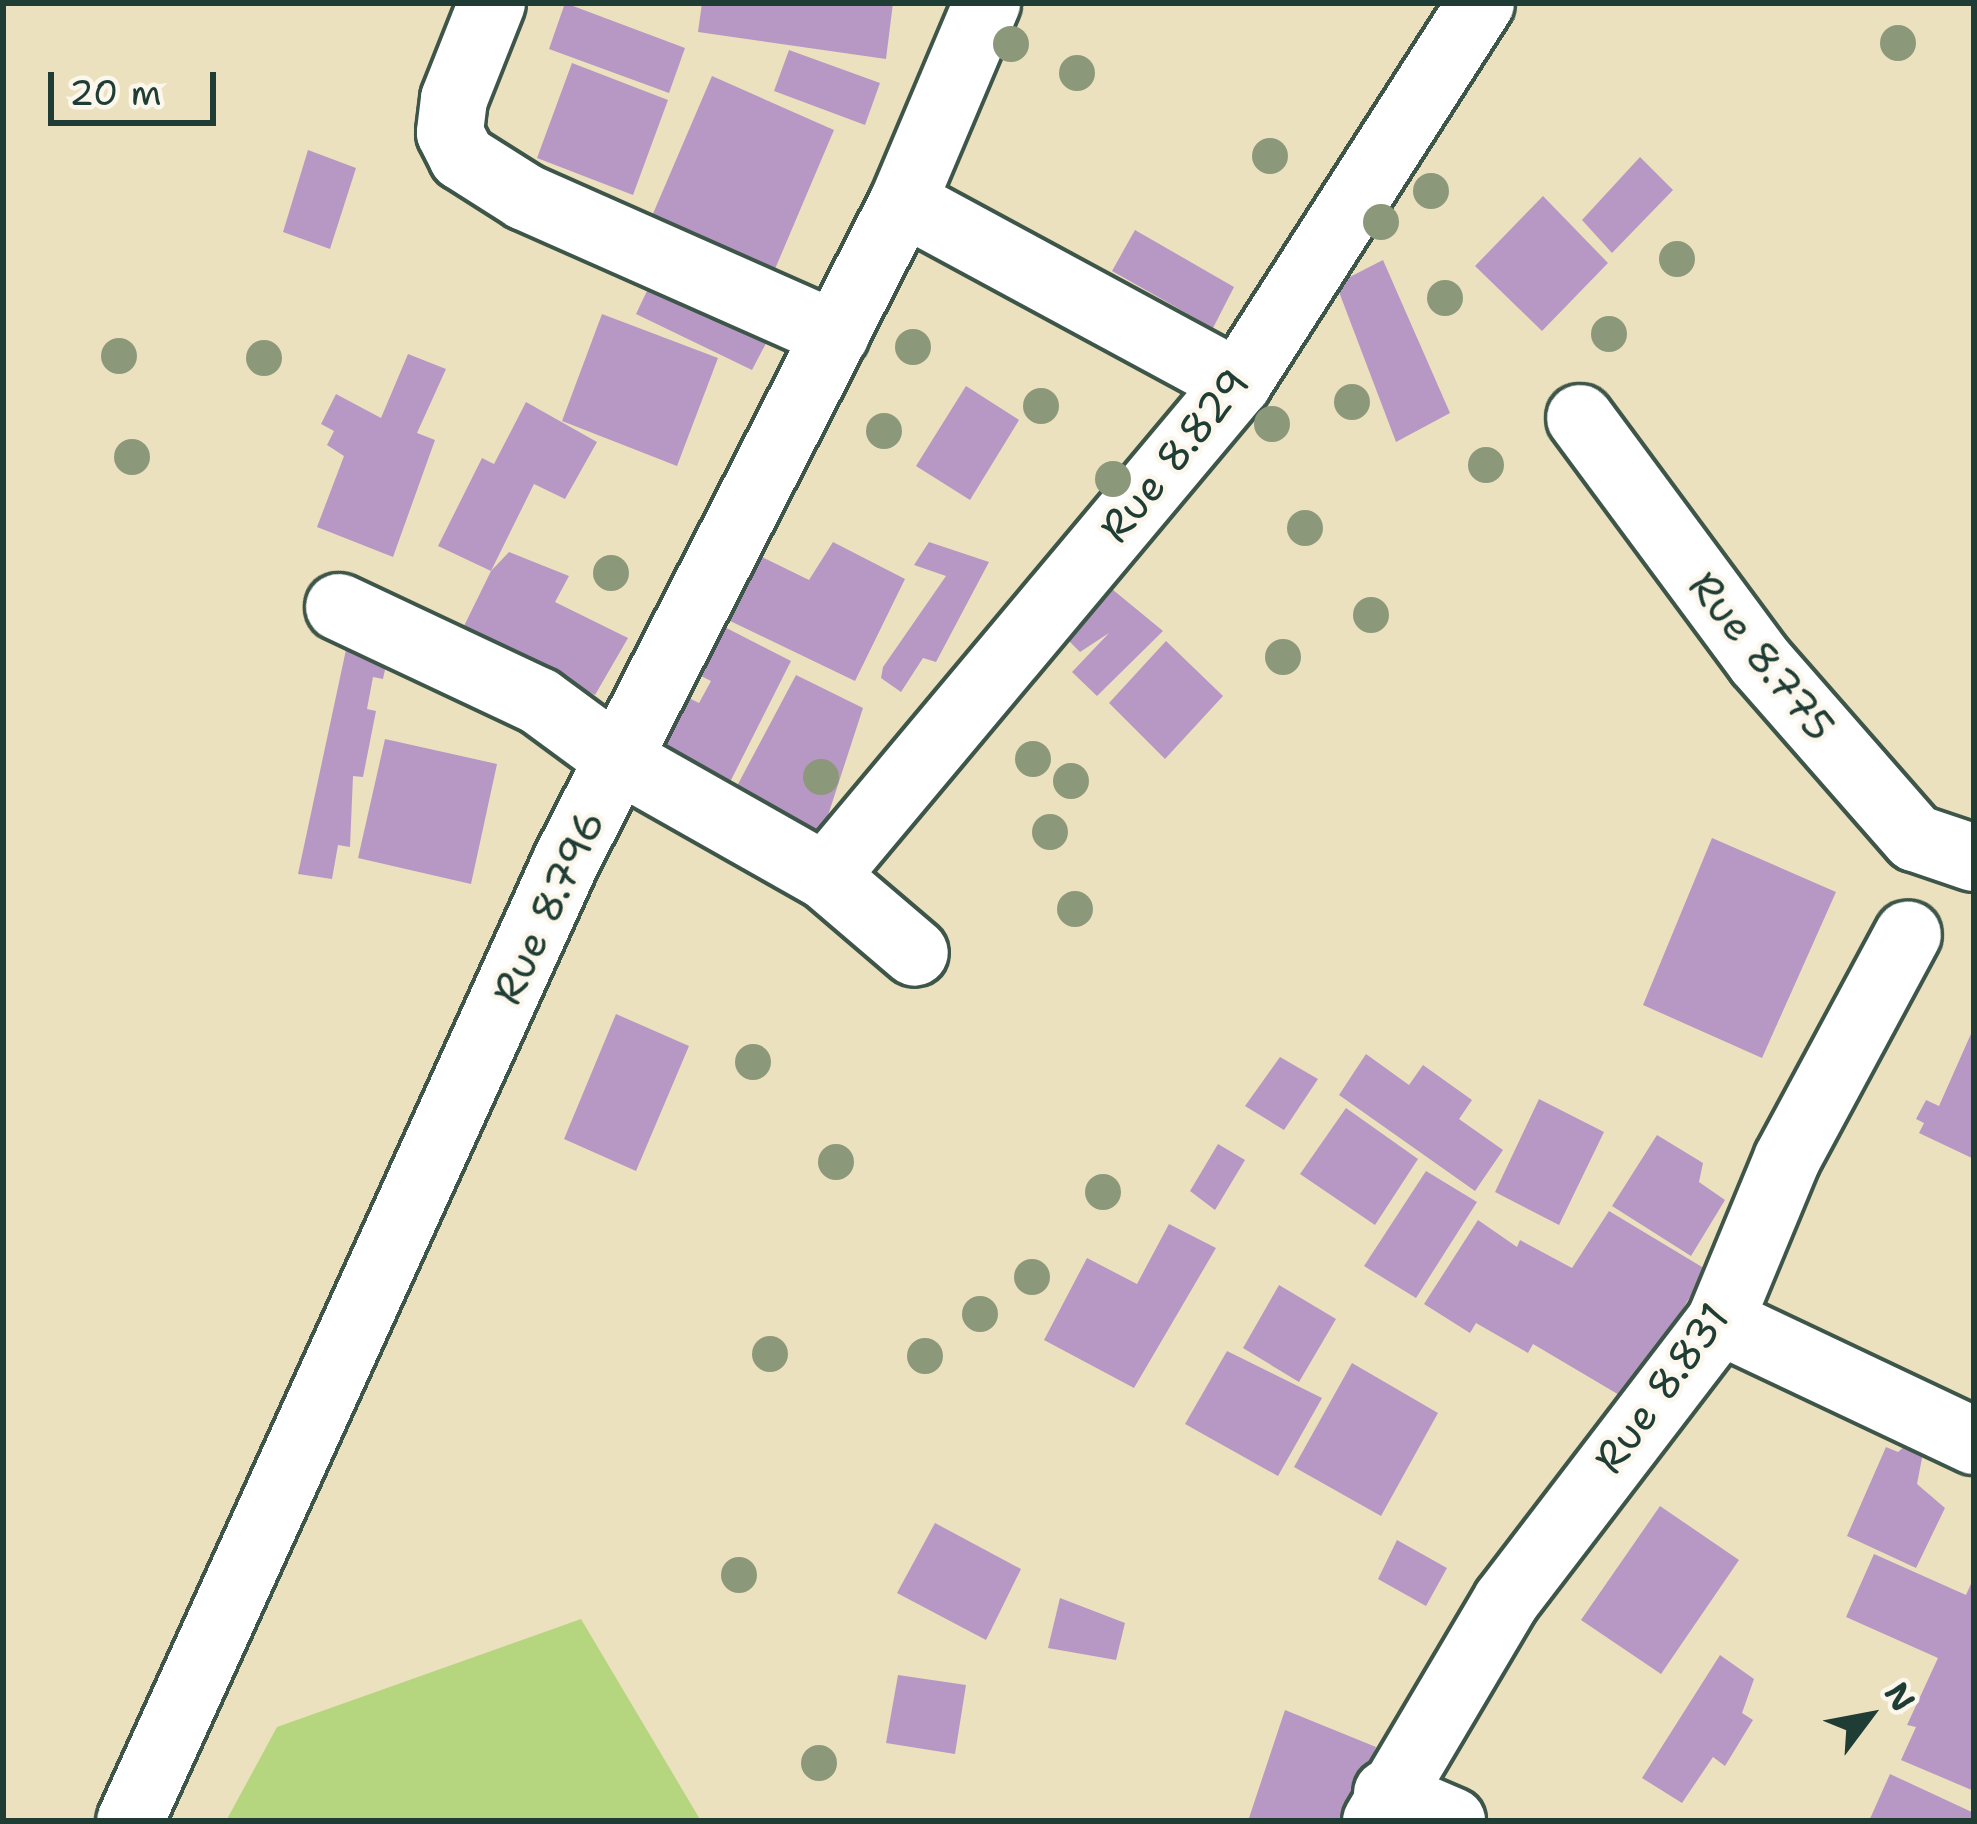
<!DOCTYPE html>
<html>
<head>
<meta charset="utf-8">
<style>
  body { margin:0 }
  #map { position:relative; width:1977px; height:1824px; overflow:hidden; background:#ece1be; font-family:"Shantell Sans",sans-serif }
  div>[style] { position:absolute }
  .green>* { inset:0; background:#b5d67e }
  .building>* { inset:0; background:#b798c4 }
  .roads { filter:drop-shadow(3px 0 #3e5649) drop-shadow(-3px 0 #3e5649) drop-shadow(0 3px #3e5649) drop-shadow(0 -3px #3e5649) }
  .minor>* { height:66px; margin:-33px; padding:0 33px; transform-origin:33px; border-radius:33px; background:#fff }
  .trees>* { width:36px; height:36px; margin:-18px; border-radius:50%; background:#8c987a }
  span { translate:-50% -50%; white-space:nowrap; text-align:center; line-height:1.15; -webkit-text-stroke:9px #fbf7ec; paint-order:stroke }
  .street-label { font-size:42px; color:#1f3d34 }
  .frame { position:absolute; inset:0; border:6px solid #1f3d34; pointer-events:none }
  .north { position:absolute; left:1809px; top:1656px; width:120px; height:120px; -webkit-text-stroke:9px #fbf7ec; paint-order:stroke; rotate:58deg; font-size:33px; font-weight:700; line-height:48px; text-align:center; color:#1f3d34 }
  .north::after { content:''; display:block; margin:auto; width:42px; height:54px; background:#1f3d34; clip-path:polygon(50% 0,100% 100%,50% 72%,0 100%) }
  .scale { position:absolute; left:48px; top:72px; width:168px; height:54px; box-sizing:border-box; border:6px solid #1f3d34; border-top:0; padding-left:15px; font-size:36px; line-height:42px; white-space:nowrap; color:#1f3d34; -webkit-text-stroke:9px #fbf7ec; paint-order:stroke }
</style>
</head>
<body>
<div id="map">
  <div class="green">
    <div style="clip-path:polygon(581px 1619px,701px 1821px,226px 1821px,277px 1727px)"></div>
  </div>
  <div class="building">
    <div style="clip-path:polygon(565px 3px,685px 48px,669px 93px,549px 49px)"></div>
    <div style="clip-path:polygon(702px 3px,893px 3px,886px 59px,698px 32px)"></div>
    <div style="clip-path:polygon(789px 50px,880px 83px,865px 125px,774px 91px)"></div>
    <div style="clip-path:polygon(572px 63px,668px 100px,633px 195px,537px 158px)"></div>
    <div style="clip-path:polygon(712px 76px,834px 130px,775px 269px,652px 216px)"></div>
    <div style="clip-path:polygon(308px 150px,356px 168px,330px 249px,283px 232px)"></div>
    <div style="clip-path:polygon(1640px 157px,1673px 190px,1612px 253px,1582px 220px)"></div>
    <div style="clip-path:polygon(1543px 196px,1608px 263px,1542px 331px,1475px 266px)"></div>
    <div style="clip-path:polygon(1135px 230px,1234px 287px,1213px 328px,1112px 271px)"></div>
    <div style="clip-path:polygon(1383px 260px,1450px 413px,1396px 442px,1336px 284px)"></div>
    <div style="clip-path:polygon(656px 272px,774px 328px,752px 370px,636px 314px)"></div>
    <div style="clip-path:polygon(602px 314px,718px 358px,677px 466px,562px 421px)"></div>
    <div style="clip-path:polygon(408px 354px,446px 369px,417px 433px,435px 440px,393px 557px,317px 527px,344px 456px,327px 445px,334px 431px,321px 424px,336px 394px,381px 418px)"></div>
    <div style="clip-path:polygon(966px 386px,1019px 420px,970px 500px,916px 466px)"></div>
    <div style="clip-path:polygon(526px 402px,597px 442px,565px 499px,534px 484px,491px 571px,438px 546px,482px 458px,494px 464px)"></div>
    <div style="clip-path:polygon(833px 542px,905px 579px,855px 681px,726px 619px,760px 556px,809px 580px)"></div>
    <div style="clip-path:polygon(929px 542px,989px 562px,936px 662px,923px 658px,901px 692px,881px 678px,883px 667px,946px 576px,914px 565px)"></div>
    <div style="clip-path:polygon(509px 552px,569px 576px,555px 602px,628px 638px,595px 695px,463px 628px,491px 571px)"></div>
    <div style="clip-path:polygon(1101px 580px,1163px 631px,1097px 696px,1072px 672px,1109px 633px,1080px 652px,1054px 626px)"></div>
    <div style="clip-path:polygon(707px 618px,791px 661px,725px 792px,635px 745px,665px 686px,699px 703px,711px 681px,683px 667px)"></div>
    <div style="clip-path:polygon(350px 631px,389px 651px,383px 679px,373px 677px,367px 709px,376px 711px,363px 777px,353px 776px,350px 847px,338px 845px,332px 879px,298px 874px)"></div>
    <div style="clip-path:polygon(1166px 641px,1223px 696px,1165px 759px,1109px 703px)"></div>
    <div style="clip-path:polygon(796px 675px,863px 708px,819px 843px,729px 801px)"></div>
    <div style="clip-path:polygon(385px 739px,497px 764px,471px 884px,358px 858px)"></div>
    <div style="clip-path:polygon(1712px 838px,1836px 892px,1762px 1058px,1643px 1005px)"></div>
    <div style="clip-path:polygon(616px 1014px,689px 1046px,636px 1171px,564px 1139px)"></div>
    <div style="clip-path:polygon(1974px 1027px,1974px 1159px,1919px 1133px,1924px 1123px,1916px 1119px,1926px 1100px,1939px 1106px)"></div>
    <div style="clip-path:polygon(1366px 1054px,1409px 1085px,1423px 1065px,1472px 1100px,1459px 1119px,1503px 1150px,1475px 1191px,1339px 1095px)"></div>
    <div style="clip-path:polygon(1280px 1057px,1318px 1079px,1284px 1130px,1245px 1106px)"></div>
    <div style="clip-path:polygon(1539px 1099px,1604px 1132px,1559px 1225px,1495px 1192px)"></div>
    <div style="clip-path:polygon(1346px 1108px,1418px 1159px,1375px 1225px,1300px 1174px)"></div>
    <div style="clip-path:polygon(1657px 1135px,1703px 1163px,1699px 1182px,1725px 1200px,1691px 1256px,1612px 1206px)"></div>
    <div style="clip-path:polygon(1218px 1144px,1245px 1160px,1215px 1210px,1190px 1191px)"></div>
    <div style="clip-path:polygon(1426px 1171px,1477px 1202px,1416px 1298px,1364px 1266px)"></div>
    <div style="clip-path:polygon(1609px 1211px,1707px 1270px,1626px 1399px,1533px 1344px,1528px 1353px,1476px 1323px,1470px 1333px,1424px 1304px,1478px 1220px,1517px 1247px,1520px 1240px,1572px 1268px)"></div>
    <div style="clip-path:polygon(1169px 1224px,1216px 1248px,1134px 1388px,1044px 1340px,1087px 1258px,1137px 1284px)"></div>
    <div style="clip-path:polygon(1279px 1285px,1336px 1319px,1299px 1382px,1243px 1348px)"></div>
    <div style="clip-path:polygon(1227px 1351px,1322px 1398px,1278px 1476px,1185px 1424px)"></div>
    <div style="clip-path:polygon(1352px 1363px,1438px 1413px,1381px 1516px,1294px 1467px)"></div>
    <div style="clip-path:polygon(1910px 1442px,1923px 1453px,1917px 1484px,1945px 1508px,1916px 1568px,1847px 1536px,1886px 1447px,1898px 1452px)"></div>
    <div style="clip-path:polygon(1660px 1506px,1739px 1560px,1661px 1674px,1581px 1620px)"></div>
    <div style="clip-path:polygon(935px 1523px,1021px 1569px,986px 1640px,897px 1593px)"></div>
    <div style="clip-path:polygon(1397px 1540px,1447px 1568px,1426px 1606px,1378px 1579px)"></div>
    <div style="clip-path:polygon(1874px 1554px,1966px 1595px,1974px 1577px,1974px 1791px,1901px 1760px,1916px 1727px,1907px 1725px,1938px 1658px,1846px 1617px)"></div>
    <div style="clip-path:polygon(1060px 1598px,1125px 1623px,1116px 1660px,1048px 1648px)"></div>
    <div style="clip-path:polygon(1720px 1655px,1754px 1679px,1742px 1713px,1753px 1720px,1725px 1766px,1713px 1757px,1682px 1803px,1642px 1778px)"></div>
    <div style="clip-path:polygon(898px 1675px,966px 1685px,955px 1754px,886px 1743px)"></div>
    <div style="clip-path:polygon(1285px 1710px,1376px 1747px,1348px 1821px,1248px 1821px)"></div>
    <div style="clip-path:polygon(1890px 1774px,1974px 1813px,1974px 1821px,1869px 1821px)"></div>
  </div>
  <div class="roads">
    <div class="minor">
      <div style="left:492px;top:3px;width:103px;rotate:111.6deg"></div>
      <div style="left:454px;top:99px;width:34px;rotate:97deg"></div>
      <div style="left:450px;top:133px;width:27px;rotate:63deg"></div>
      <div style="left:462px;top:157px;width:75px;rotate:32.4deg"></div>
      <div style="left:525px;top:197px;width:340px;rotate:23.9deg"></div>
      <div style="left:903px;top:202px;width:381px;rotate:28.4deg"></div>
      <div style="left:1580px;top:418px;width:301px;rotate:53.5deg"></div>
      <div style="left:1759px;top:660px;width:237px;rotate:48.8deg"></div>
      <div style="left:1915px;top:838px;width:62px;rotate:18.7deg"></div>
      <div style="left:339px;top:607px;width:221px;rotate:25.2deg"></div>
      <div style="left:539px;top:701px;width:98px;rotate:36.3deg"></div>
      <div style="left:618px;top:759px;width:238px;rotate:29.5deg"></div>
      <div style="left:825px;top:876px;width:118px;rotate:40.5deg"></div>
      <div style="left:825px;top:876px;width:643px;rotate:-50.05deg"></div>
      <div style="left:1238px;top:383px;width:451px;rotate:-57.4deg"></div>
      <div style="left:1720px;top:1321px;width:281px;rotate:25.3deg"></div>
      <div style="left:1387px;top:1793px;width:71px;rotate:23.3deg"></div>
      <div style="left:130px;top:1821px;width:1054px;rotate:-65.57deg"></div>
      <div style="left:566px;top:861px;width:740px;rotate:-62.92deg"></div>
      <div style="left:903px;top:202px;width:216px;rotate:-67.1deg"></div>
      <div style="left:1376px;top:1821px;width:256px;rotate:-59.4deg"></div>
      <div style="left:1506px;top:1601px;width:352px;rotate:-52.6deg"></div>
      <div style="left:1720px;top:1321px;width:175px;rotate:-67.5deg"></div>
      <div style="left:1787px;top:1159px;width:255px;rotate:-61.7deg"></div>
    </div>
  </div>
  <div class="trees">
    <div style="left:1898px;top:43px"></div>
    <div style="left:1011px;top:44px"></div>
    <div style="left:1077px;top:73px"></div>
    <div style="left:1270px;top:156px"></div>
    <div style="left:1431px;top:191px"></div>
    <div style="left:1381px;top:222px"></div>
    <div style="left:1677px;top:259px"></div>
    <div style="left:1445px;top:298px"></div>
    <div style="left:1609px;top:334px"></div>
    <div style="left:913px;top:347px"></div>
    <div style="left:119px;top:356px"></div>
    <div style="left:264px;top:358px"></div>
    <div style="left:1352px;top:402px"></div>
    <div style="left:1041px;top:406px"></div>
    <div style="left:1272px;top:424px"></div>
    <div style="left:884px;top:431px"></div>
    <div style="left:132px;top:457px"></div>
    <div style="left:1486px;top:465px"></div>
    <div style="left:1113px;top:479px"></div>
    <div style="left:1305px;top:528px"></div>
    <div style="left:611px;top:573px"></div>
    <div style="left:1371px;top:615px"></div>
    <div style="left:1283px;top:657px"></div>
    <div style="left:1033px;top:759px"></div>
    <div style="left:821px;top:777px"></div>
    <div style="left:1071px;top:781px"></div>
    <div style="left:1050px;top:832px"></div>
    <div style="left:1075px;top:909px"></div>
    <div style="left:753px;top:1062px"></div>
    <div style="left:836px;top:1162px"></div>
    <div style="left:1103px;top:1192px"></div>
    <div style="left:1032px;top:1277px"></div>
    <div style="left:980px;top:1314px"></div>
    <div style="left:770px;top:1354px"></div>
    <div style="left:925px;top:1356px"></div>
    <div style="left:739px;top:1575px"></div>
    <div style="left:819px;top:1763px"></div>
  </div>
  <div class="street-label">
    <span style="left:1174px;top:455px;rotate:-51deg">Rue 8.829</span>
    <span style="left:1762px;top:656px;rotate:51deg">Rue 8.775</span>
    <span style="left:548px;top:907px;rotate:-65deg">Rue 8.796</span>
    <span style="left:1661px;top:1388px;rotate:-54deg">Rue 8.831</span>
  </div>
  <div class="frame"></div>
  <div class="north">N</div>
  <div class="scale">20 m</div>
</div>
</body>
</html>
